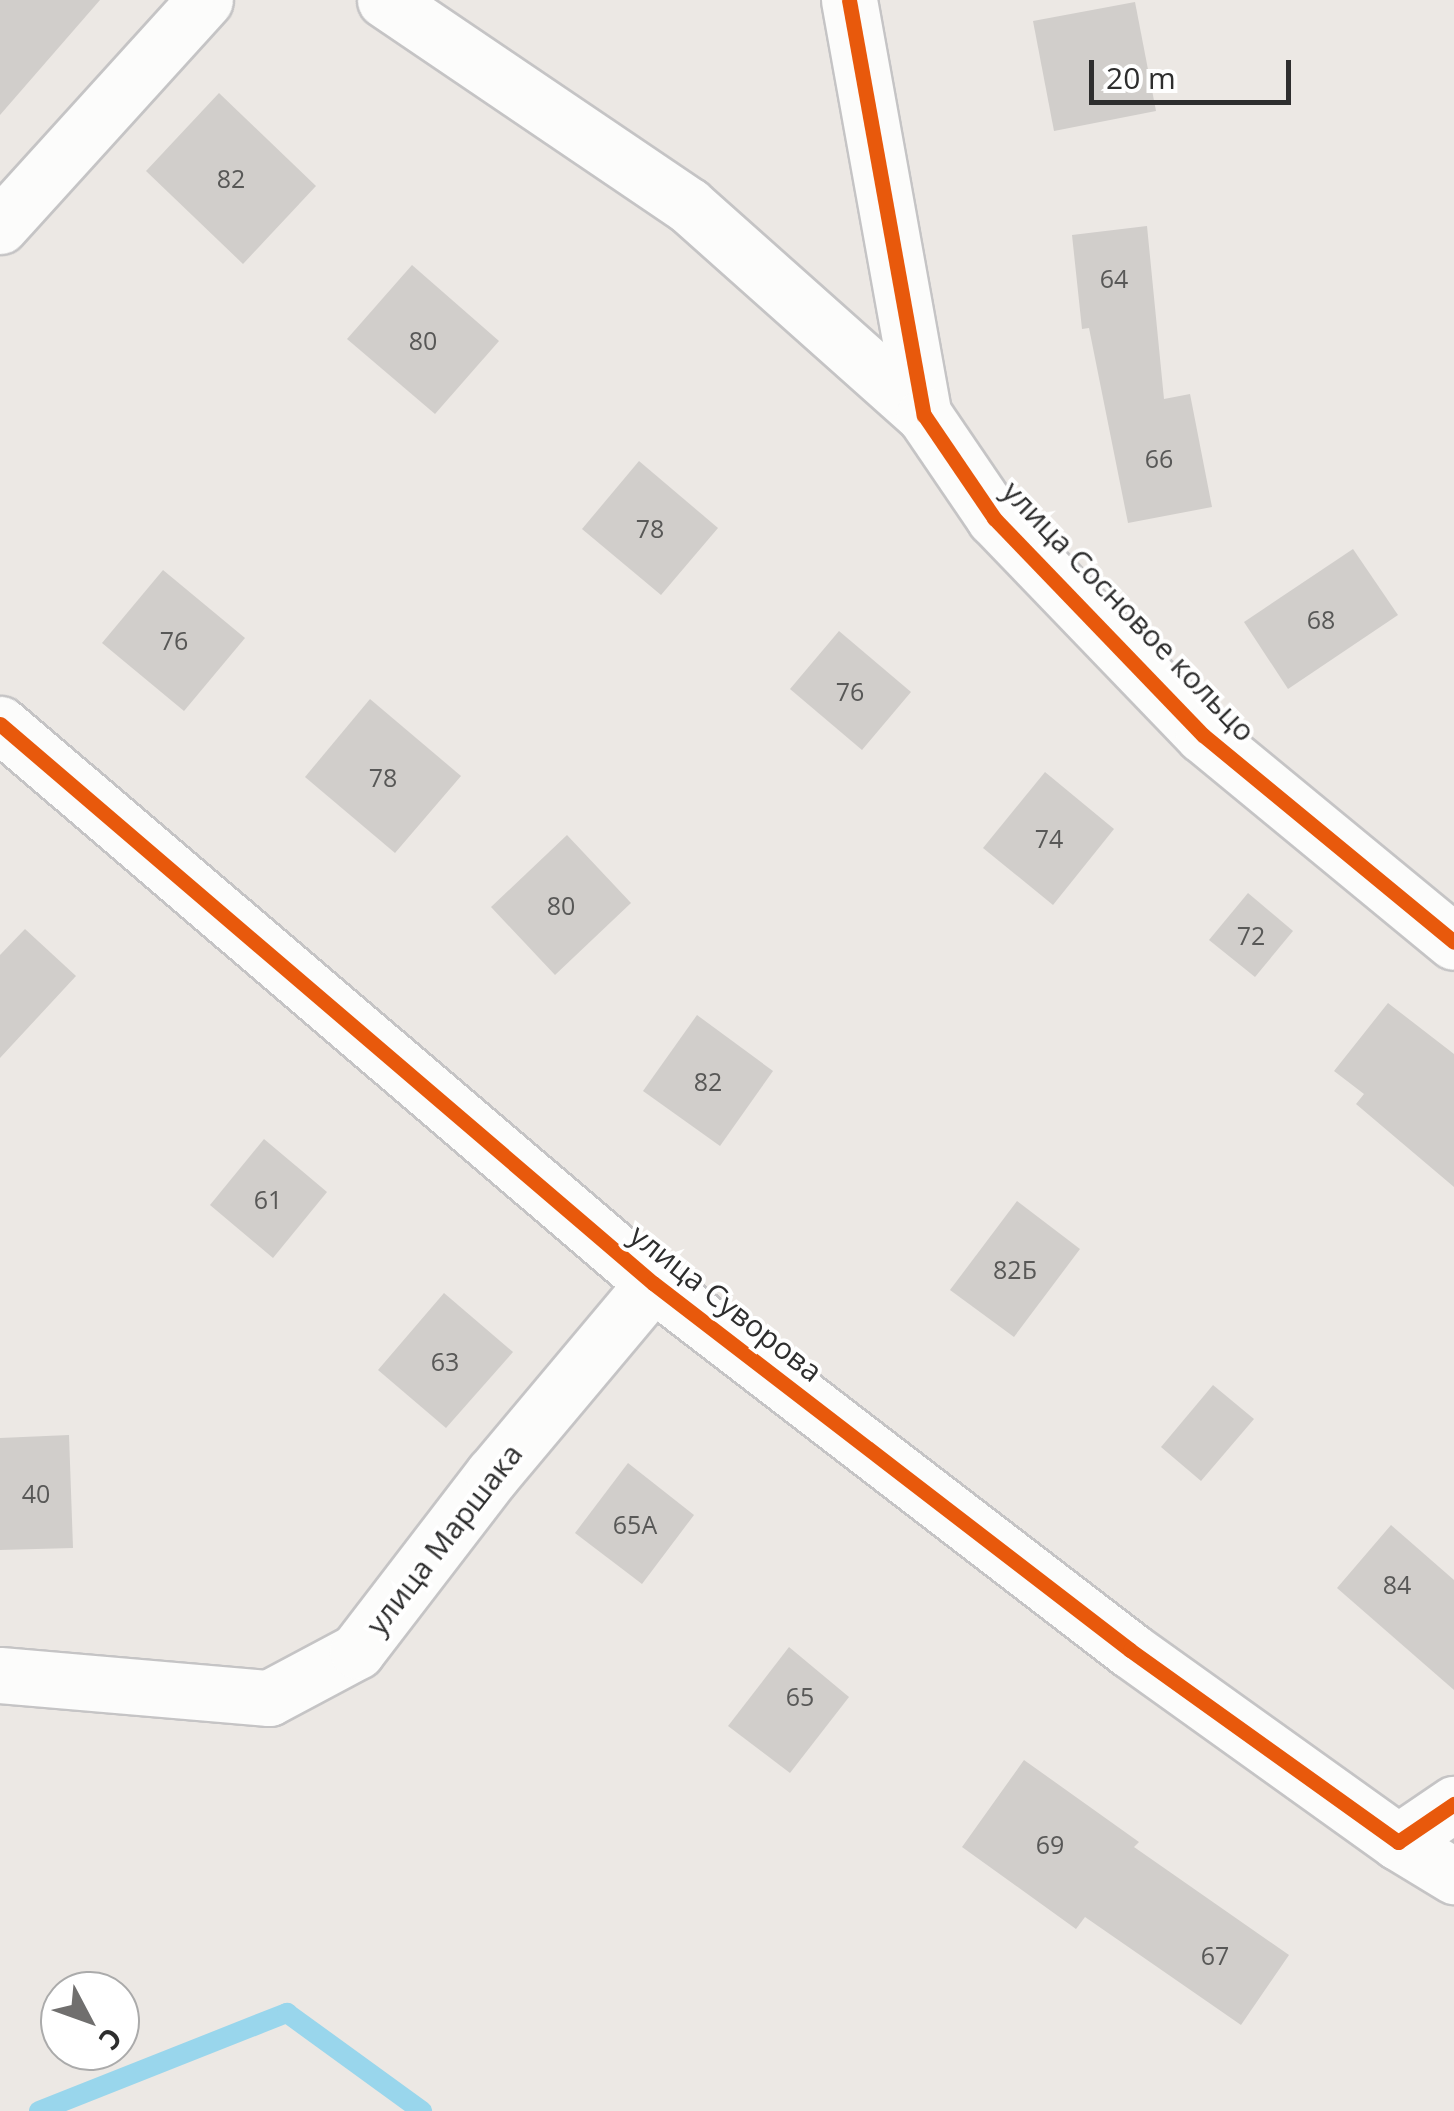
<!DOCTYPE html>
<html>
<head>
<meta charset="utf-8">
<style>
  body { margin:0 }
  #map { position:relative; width:1454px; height:2111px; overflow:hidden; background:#ece8e4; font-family:"Open Sans",sans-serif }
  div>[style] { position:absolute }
  .stream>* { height:20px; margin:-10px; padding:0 10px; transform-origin:10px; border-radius:10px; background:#99d6ec }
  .building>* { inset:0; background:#d1cecb }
  .roads { filter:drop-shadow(2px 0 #c5c4c5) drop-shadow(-2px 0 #c5c4c5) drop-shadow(0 2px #c5c4c5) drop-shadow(0 -2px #c5c4c5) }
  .minor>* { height:55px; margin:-27.5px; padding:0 27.5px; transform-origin:27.5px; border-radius:27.5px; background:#fcfcfb }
  .cycleway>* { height:15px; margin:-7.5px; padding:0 7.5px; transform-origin:7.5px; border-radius:7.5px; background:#e8590c }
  span { translate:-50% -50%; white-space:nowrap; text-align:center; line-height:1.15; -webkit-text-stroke:8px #fff; paint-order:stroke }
  .number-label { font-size:25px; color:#585857 }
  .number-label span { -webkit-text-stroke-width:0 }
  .street-label { font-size:30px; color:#2e2e2e }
  .north { position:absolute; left:40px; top:1971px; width:100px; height:100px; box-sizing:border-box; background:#fff; border:2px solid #ababab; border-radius:50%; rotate:131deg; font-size:28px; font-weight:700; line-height:40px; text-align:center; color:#2e2e2e }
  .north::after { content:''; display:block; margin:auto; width:35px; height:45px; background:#706f6e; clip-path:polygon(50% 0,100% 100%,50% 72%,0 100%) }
  .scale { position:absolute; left:1089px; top:60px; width:202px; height:45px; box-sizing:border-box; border:5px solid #2e2e2e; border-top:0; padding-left:12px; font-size:30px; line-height:35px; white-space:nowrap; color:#2e2e2e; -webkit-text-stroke:8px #fff; paint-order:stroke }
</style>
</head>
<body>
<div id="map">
  <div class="stream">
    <div style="left:39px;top:2111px;width:267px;rotate:-21.6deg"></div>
    <div style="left:287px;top:2013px;width:167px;rotate:36deg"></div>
  </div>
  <div class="building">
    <div style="clip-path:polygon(0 0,100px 0,0 115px)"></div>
    <div style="clip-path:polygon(1135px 2px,1156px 111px,1054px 131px,1033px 21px)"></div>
    <div style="clip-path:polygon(219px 93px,316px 186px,243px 264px,146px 171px)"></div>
    <div style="clip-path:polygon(1147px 226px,1164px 399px,1190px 394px,1212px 507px,1128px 523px,1089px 328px,1082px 329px,1072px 235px)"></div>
    <div style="clip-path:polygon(412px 265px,499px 341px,435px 414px,347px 339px)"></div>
    <div style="clip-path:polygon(639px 461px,718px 528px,661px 595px,582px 529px)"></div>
    <div style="clip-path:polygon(1353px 549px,1398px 615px,1288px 689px,1244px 622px)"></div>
    <div style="clip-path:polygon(163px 570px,245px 638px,184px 711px,102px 643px)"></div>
    <div style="clip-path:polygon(839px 631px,911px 692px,862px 750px,790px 689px)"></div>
    <div style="clip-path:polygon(370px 699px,461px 776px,395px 853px,305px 777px)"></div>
    <div style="clip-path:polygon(1045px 772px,1114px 829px,1053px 905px,983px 848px)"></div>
    <div style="clip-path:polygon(567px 835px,631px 903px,555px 975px,491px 907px)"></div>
    <div style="clip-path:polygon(1248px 893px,1293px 931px,1255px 977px,1209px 940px)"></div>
    <div style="clip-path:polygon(25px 929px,76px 976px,0 1058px,0 955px)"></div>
    <div style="clip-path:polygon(1388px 1003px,1454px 1054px,1454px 1187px,1356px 1104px,1364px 1094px,1334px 1071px)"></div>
    <div style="clip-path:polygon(697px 1015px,773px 1071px,720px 1146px,643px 1091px)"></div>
    <div style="clip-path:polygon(264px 1139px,327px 1192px,273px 1258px,210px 1205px)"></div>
    <div style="clip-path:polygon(1017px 1201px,1080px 1249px,1014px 1337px,950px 1290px)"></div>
    <div style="clip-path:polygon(444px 1293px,513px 1352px,446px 1428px,378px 1370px)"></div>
    <div style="clip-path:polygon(1213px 1385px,1254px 1419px,1201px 1481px,1161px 1447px)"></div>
    <div style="clip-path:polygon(69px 1435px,73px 1548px,0 1550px,0 1438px)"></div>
    <div style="clip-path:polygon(628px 1463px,694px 1515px,642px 1584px,575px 1533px)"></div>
    <div style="clip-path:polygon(1391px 1525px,1454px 1580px,1454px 1690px,1337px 1588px)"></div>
    <div style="clip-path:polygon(789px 1647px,849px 1697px,790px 1773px,728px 1726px)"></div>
    <div style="clip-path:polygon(1024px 1760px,1139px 1842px,1134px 1847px,1289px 1955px,1241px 2025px,1085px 1917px,1076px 1929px,962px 1847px)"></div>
  </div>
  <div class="roads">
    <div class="minor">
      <div style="left:385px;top:0;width:366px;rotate:34.1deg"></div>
      <div style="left:688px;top:205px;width:316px;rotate:41.7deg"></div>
      <div style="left:849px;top:0;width:422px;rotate:79.8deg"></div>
      <div style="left:924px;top:415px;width:125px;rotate:55.8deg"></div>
      <div style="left:994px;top:518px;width:301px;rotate:46.1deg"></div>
      <div style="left:1203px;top:735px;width:325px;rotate:39.5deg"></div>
      <div style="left:0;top:226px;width:305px;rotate:-47.8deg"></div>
      <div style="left:0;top:724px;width:860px;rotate:40.57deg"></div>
      <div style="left:653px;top:1283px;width:602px;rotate:37.57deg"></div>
      <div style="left:1130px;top:1650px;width:330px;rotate:35.6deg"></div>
      <div style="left:1398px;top:1842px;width:68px;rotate:-34.2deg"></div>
      <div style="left:0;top:1675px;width:270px;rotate:4.9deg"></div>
      <div style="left:269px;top:1698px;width:100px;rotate:-28.1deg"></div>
      <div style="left:357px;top:1651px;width:223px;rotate:-52.5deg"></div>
      <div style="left:493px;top:1474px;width:249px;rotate:-50deg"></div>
      <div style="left:1398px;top:1842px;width:66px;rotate:31.3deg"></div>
    </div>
  </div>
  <div class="cycleway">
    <div style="left:849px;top:0;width:422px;rotate:79.8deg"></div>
    <div style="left:924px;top:415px;width:125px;rotate:55.8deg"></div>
    <div style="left:994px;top:518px;width:301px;rotate:46.1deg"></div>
    <div style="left:1203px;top:735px;width:325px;rotate:39.5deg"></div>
    <div style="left:0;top:724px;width:860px;rotate:40.57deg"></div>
    <div style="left:653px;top:1283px;width:602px;rotate:37.57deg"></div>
    <div style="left:1130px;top:1650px;width:330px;rotate:35.6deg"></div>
    <div style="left:1398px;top:1842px;width:68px;rotate:-34.2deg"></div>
  </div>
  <div class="number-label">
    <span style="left:231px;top:178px">82</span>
    <span style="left:1114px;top:278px">64</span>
    <span style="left:423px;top:340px">80</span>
    <span style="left:1159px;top:458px">66</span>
    <span style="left:650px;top:528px">78</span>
    <span style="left:1321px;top:619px">68</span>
    <span style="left:174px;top:640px">76</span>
    <span style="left:850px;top:691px">76</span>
    <span style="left:383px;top:777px">78</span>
    <span style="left:1049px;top:838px">74</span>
    <span style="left:561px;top:905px">80</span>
    <span style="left:1251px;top:935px">72</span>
    <span style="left:708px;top:1081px">82</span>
    <span style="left:268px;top:1199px">61</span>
    <span style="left:1015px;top:1269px">82Б</span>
    <span style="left:445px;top:1361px">63</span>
    <span style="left:36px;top:1493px">40</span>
    <span style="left:635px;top:1524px">65А</span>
    <span style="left:1397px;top:1584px">84</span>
    <span style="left:800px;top:1696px">65</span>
    <span style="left:1050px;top:1844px">69</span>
    <span style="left:1215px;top:1955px">67</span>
  </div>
  <div class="street-label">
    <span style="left:1129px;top:611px;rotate:46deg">улица Сосновое кольцо</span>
    <span style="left:726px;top:1303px;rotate:38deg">улица Суворова</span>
    <span style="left:444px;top:1539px;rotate:-52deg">улица Маршака</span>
  </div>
  <div class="north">С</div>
  <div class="scale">20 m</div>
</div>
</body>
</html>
